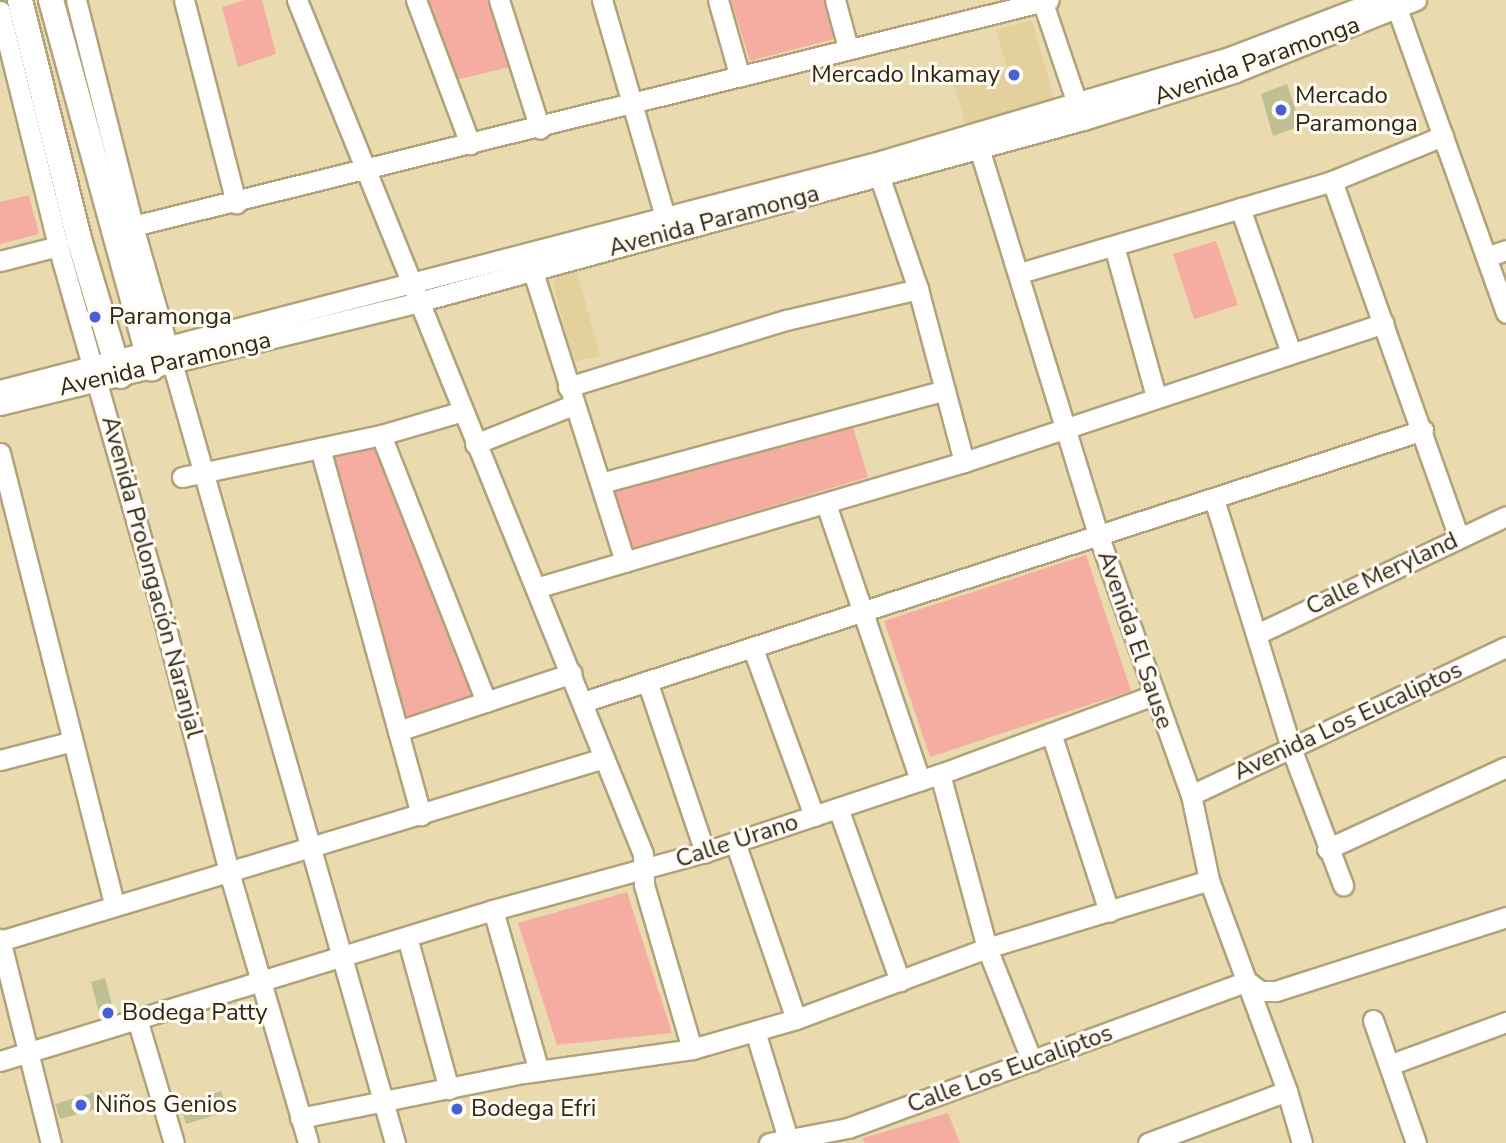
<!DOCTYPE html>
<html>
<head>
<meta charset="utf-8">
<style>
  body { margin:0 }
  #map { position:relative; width:1506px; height:1143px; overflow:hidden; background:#eadaaf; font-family:"Nunito Sans",sans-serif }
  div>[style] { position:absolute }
  .built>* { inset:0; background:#e3d09d }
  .green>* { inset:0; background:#f6ada1 }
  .building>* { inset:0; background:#bec094 }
  .roads { filter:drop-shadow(2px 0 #b1a279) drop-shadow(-2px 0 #b1a279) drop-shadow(0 2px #b1a279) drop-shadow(0 -2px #b1a279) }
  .minor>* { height:19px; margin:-9.5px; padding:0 9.5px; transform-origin:9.5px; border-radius:9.5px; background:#fff }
  .major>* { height:24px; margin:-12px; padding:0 12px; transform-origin:12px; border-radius:12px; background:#fff }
  .dots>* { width:19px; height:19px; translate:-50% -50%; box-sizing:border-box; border:4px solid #fffbf3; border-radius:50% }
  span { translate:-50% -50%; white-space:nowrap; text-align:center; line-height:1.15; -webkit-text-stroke:6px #fffbf3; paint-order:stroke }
  .street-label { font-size:24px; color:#2d2716 }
  .poi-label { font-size:24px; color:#2d2716 }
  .right { translate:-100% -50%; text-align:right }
  .left { translate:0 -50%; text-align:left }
</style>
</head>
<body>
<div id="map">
  <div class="built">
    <div style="clip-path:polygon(1032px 20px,1056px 105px,967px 129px,954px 83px,1007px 68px,996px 30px)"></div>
    <div style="clip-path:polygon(577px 271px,600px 356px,574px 362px,553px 284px,557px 277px)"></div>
  </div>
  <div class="green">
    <div style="clip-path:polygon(246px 0,262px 0,276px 54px,238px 67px,222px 7px)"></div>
    <div style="clip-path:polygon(418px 0,490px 0,510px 67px,447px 82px)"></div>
    <div style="clip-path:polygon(731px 0,824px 0,834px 39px,750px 61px)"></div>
    <div style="clip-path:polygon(29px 195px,39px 234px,0 244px,0 202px)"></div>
    <div style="clip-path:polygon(1216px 241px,1238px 305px,1194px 319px,1173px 254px)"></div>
    <div style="clip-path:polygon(853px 427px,868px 477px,633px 548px,613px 491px)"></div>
    <div style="clip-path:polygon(377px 442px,475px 697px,404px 722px,330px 456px)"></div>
    <div style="clip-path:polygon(1086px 555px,1131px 691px,930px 757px,884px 621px)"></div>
    <div style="clip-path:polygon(627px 892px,672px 1033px,557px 1045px,518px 923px)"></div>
    <div style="clip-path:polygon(948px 1113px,960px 1143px,864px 1143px,863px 1138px)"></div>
  </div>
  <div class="building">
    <div style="clip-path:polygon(1287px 84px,1301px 126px,1273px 136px,1261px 94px)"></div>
    <div style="clip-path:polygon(105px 978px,115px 1017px,101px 1021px,91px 982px)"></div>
    <div style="clip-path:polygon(101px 1090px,106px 1106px,60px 1119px,55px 1104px)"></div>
    <div style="clip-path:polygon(221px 1091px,228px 1111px,186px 1124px,180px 1105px)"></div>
  </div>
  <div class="roads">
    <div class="minor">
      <div style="left:76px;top:0;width:233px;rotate:75.8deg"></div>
      <div style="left:133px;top:226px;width:954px;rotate:74.05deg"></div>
      <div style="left:184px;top:0;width:210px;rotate:75.6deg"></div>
      <div style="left:297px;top:0;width:921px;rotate:67.94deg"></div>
      <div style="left:643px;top:854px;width:31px;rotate:88deg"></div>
      <div style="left:644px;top:885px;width:171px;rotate:73.7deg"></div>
      <div style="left:416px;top:0;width:154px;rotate:69.4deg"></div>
      <div style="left:499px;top:0;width:135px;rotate:72.4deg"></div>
      <div style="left:602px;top:0;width:241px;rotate:73.8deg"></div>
      <div style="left:718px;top:0;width:77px;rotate:74.2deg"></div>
      <div style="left:835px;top:0;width:50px;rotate:74.8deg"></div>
      <div style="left:1042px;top:0;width:121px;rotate:71.3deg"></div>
      <div style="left:1394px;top:0;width:332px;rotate:70.3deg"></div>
      <div style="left:0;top:11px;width:242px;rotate:76.1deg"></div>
      <div style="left:58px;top:246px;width:373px;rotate:74.1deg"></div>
      <div style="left:160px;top:605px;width:276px;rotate:75.5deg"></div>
      <div style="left:229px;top:872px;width:282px;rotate:73.7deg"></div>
      <div style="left:976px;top:138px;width:418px;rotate:72.9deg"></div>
      <div style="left:1099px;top:537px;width:274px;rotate:70.4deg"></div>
      <div style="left:1191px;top:795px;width:87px;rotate:78deg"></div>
      <div style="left:1209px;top:880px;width:225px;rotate:69.7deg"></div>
      <div style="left:1287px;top:1091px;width:54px;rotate:73.9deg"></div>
      <div style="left:880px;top:178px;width:117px;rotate:71.1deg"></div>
      <div style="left:918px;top:289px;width:179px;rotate:75.1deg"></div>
      <div style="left:1332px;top:181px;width:378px;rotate:70.4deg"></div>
      <div style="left:1240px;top:208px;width:154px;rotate:70.6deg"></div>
      <div style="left:133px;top:226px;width:943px;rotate:-13.86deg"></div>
      <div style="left:1114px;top:246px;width:156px;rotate:74.4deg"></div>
      <div style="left:528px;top:256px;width:321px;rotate:72.4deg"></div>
      <div style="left:1486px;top:257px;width:21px;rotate:-19deg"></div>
      <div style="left:0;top:261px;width:60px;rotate:-14.5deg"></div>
      <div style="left:1020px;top:273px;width:325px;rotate:-16.4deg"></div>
      <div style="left:1332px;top:181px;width:120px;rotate:-22.1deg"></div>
      <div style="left:568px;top:387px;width:228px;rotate:-17.1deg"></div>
      <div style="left:786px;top:320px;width:136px;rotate:-13.2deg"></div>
      <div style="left:0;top:390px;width:913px;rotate:-14.58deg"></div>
      <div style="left:884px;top:160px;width:363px;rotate:-16.6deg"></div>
      <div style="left:1232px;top:56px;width:157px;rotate:-20.9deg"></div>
      <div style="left:0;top:405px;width:435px;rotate:-13.8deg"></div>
      <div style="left:422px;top:301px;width:685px;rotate:-15.31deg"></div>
      <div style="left:1083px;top:120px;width:160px;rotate:-17.4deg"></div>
      <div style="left:1236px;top:72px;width:194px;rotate:-21.8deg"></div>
      <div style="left:381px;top:435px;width:287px;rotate:68.5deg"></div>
      <div style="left:475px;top:444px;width:105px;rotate:-21.7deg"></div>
      <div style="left:320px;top:448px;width:381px;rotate:74.6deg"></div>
      <div style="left:0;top:453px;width:467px;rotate:75.8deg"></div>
      <div style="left:182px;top:477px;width:203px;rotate:-11.9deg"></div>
      <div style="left:381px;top:435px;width:85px;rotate:-16.3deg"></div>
      <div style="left:601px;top:483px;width:356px;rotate:-15.1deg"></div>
      <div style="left:1214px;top:499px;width:261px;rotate:72.8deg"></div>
      <div style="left:1291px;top:748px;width:147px;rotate:69.2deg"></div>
      <div style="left:826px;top:504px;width:292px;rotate:71.2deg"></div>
      <div style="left:536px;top:588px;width:446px;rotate:-16.4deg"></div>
      <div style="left:964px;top:462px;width:442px;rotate:-18.3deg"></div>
      <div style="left:1259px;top:633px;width:273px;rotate:-25.3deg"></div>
      <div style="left:753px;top:649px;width:178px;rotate:69.9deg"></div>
      <div style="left:647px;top:681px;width:181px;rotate:71.3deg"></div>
      <div style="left:583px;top:702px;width:883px;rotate:-17.94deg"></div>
      <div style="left:398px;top:731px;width:183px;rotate:-18.4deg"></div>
      <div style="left:1051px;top:733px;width:188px;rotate:72deg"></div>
      <div style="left:0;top:760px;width:75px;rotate:-14.6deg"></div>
      <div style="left:940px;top:774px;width:180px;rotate:74.9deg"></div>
      <div style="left:987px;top:948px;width:122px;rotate:68.3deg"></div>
      <div style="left:1191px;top:795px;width:348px;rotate:-25.2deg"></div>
      <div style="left:838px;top:808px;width:184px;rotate:70.3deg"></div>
      <div style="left:735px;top:842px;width:187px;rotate:71deg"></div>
      <div style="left:1327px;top:849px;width:197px;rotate:-24.6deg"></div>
      <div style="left:493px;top:910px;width:167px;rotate:74.1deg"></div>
      <div style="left:407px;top:937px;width:158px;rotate:74.6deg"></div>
      <div style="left:0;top:939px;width:210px;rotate:76deg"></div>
      <div style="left:0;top:941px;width:628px;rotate:-16.85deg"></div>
      <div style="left:137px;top:1019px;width:129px;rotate:73.4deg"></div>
      <div style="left:1373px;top:1020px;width:130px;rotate:70.7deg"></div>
      <div style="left:755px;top:1031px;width:113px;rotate:73deg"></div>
      <div style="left:0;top:1061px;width:516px;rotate:-17.03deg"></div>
      <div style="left:493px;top:910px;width:220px;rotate:-15.3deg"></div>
      <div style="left:705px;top:852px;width:248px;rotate:-18.4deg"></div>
      <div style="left:940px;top:774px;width:228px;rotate:-20.3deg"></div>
      <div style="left:1389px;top:1065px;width:125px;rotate:-20.2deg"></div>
      <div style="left:300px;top:1118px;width:228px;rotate:-11.4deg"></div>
      <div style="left:524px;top:1073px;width:170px;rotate:-8.1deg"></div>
      <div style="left:692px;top:1049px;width:108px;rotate:-16.1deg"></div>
      <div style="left:796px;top:1019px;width:204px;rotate:-20.4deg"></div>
      <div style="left:987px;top:948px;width:232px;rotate:-17deg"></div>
      <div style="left:769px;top:1143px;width:80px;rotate:-10.8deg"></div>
      <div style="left:848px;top:1128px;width:425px;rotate:-20.2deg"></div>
      <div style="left:1247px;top:981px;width:16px;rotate:38deg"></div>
      <div style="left:1260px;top:991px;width:16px"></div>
      <div style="left:1276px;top:991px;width:242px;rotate:-17.8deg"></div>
      <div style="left:1148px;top:1143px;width:148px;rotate:-20.5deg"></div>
    </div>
    <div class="major">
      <div style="left:20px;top:0;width:246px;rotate:76.1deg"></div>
      <div style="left:79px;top:239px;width:143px;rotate:73.3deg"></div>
      <div style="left:51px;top:0;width:382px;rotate:74.7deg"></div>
    </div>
  </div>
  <div class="dots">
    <div style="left:1014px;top:75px;background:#4761d5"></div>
    <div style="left:1281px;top:110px;background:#4761d5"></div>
    <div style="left:95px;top:317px;background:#4761d5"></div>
    <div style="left:108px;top:1013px;background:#4761d5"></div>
    <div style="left:81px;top:1105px;background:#4761d5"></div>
    <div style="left:457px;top:1109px;background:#4761d5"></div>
  </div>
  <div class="street-label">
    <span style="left:1257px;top:61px;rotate:-20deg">Avenida Paramonga</span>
    <span style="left:714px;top:221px;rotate:-15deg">Avenida Paramonga</span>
    <span style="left:165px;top:364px;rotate:-13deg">Avenida Paramonga</span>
    <span style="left:1382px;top:574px;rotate:-25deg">Calle Meryland</span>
    <span style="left:152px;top:577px;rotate:75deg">Avenida Prolongación Naranjal</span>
    <span style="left:1135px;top:640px;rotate:71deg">Avenida El Sause</span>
    <span style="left:1348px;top:721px;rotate:-25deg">Avenida Los Eucaliptos</span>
    <span style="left:737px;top:841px;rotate:-18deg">Calle Urano</span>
    <span style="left:1010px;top:1069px;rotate:-20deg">Calle Los Eucaliptos</span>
  </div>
  <div class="poi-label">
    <span class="right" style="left:1000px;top:75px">Mercado Inkamay</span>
    <span class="left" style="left:1295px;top:110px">Mercado<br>Paramonga</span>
    <span class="left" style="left:109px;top:317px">Paramonga</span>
    <span class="left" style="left:122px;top:1013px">Bodega Patty</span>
    <span class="left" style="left:95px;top:1105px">Niños Genios</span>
    <span class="left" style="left:471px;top:1109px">Bodega Efri</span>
  </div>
</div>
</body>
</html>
